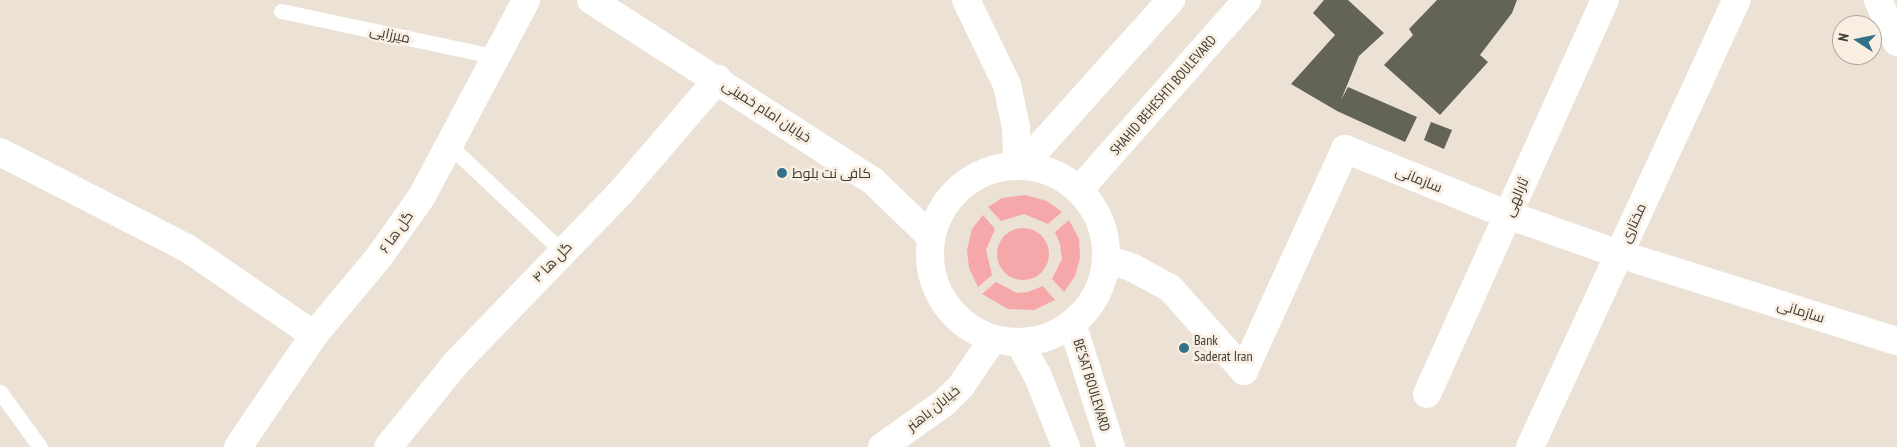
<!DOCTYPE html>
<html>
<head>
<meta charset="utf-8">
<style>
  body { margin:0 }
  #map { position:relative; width:1897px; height:447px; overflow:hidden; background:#ebe2d5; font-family:"PT Sans Narrow",Cairo,sans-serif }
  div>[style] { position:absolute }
  .green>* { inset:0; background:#f6a7a9 }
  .round { border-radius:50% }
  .building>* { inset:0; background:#636356 }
  .lane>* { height:15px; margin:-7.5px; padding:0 7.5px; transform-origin:7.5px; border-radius:7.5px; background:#fff }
  .street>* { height:28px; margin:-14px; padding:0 14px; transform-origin:14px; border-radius:14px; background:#fff }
  .secondary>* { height:28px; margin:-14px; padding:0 14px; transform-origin:14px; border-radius:14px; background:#fff }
  .secondary>.ring { margin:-14px; padding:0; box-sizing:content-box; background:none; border:28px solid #fff; border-radius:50% }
  .dots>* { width:14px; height:14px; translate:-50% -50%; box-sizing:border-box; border:2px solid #f8efe2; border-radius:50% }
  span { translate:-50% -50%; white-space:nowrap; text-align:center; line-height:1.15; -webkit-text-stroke:5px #f8efe2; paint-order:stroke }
  .street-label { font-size:14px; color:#3e3b36 }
  .poi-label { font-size:14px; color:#3e3b36 }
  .left { translate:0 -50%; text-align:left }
  .north { position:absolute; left:1832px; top:15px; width:50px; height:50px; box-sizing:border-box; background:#f8efe2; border:1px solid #aea79d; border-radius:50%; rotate:281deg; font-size:14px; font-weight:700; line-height:20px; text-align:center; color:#3e3b36 }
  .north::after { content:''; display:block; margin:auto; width:18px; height:22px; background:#327186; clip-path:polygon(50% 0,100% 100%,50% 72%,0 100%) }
</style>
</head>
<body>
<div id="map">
  <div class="green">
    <div style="clip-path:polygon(1025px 195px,1047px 201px,1062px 212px,1048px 224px,1024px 214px,1001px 221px,988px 207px,1002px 198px)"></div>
    <div style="clip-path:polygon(983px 215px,995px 229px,986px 250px,992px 275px,978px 287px,969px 268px,967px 250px,972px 229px)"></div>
    <div style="clip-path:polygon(1069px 220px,1079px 239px,1080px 258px,1075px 276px,1064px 292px,1052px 279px,1062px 259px,1060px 244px,1055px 232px)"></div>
    <div class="round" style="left:997px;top:228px;width:52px;height:52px"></div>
    <div style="clip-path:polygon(996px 282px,1017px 293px,1028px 292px,1043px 286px,1055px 300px,1034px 310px,1008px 309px,982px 294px)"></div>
  </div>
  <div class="building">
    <div style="clip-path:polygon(1324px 0,1348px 0,1384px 33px,1359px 56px,1341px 100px,1348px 87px,1417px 117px,1405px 142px,1337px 111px,1291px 84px,1335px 35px,1313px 13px)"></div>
    <div style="clip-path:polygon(1437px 0,1517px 0,1512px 13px,1480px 55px,1488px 62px,1440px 115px,1384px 65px,1413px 35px,1409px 29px)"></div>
    <div style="clip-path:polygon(1431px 122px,1452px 130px,1444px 149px,1424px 140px)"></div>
  </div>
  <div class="lane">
    <div style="left:281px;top:11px;width:222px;rotate:12deg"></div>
    <div style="left:450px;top:146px;width:154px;rotate:43.2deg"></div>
    <div style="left:0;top:392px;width:68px;rotate:54deg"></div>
  </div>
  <div class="street">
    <div style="left:0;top:152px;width:210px;rotate:27.2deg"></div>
    <div style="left:187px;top:248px;width:154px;rotate:34.4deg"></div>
    <div style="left:1106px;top:259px;width:28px;rotate:18deg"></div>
    <div style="left:1133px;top:268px;width:42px;rotate:28.4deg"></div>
    <div style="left:1170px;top:288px;width:111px;rotate:48.3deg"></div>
    <div style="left:1244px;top:371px;width:244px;rotate:-65.5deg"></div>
    <div style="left:1345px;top:149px;width:176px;rotate:22deg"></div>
    <div style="left:1508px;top:215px;width:118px;rotate:19.4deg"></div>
    <div style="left:1619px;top:254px;width:291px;rotate:17.4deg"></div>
    <div style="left:1427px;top:394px;width:432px;rotate:-65.7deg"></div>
    <div style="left:238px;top:447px;width:135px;rotate:-55.8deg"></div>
    <div style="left:314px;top:335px;width:102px;rotate:-50.2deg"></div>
    <div style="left:379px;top:257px;width:75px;rotate:-54.8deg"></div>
    <div style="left:422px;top:196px;width:222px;rotate:-62deg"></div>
    <div style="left:388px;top:447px;width:108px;rotate:-51deg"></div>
    <div style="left:456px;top:363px;width:238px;rotate:-46deg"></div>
    <div style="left:621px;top:192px;width:149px;rotate:-49.4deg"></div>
    <div style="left:1530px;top:447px;width:493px;rotate:-65.2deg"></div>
  </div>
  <div class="secondary">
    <div style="left:591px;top:0;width:335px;rotate:32.7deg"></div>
    <div style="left:873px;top:181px;width:81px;rotate:44deg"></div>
    <div style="left:966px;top:0;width:94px;rotate:64.2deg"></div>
    <div style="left:1007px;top:85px;width:43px;rotate:77.9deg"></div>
    <div style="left:1016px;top:127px;width:38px;rotate:88deg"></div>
    <div style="left:1878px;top:0;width:46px;rotate:65.7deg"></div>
    <div style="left:1023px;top:165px;width:222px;rotate:-48.1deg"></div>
    <div class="ring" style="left:930px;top:166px;width:148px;height:148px"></div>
    <div style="left:1079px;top:190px;width:254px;rotate:-48.5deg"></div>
    <div style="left:1072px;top:323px;width:130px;rotate:72.5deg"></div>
    <div style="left:1019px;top:342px;width:37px;rotate:61deg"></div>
    <div style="left:1037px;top:374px;width:79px;rotate:68.3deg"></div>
    <div style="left:882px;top:447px;width:76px;rotate:-35.4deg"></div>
    <div style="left:944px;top:403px;width:24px;rotate:-45deg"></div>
    <div style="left:961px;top:386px;width:57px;rotate:-55.8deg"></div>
  </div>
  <div class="dots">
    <div style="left:782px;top:173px;background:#327186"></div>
    <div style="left:1184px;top:348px;background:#327186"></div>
  </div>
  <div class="street-label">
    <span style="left:390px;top:34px;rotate:12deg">میرزایی</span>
    <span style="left:1163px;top:95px;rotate:-49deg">SHAHID BEHESHTI BOULEVARD</span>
    <span style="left:767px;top:111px;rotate:33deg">خیابان امام خمینی</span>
    <span style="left:1419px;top:179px;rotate:22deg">سازمانی</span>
    <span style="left:1516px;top:197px;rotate:-66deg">ثارالهی</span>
    <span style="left:1633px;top:223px;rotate:-65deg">مختاری</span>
    <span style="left:396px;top:232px;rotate:-55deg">گل ها ۶</span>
    <span style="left:552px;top:262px;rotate:-46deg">گل ها ۴</span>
    <span style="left:1801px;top:311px;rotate:17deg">سازمانی</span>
    <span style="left:1092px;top:385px;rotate:73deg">BE'SAT BOULEVARD</span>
    <span style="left:933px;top:408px;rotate:-39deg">خیابان باهنر</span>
  </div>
  <div class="poi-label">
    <span class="left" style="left:792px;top:173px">کافی نت بلوط</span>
    <span class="left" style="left:1194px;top:348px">Bank<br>Saderat Iran</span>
  </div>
  <div class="north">N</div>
</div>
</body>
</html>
